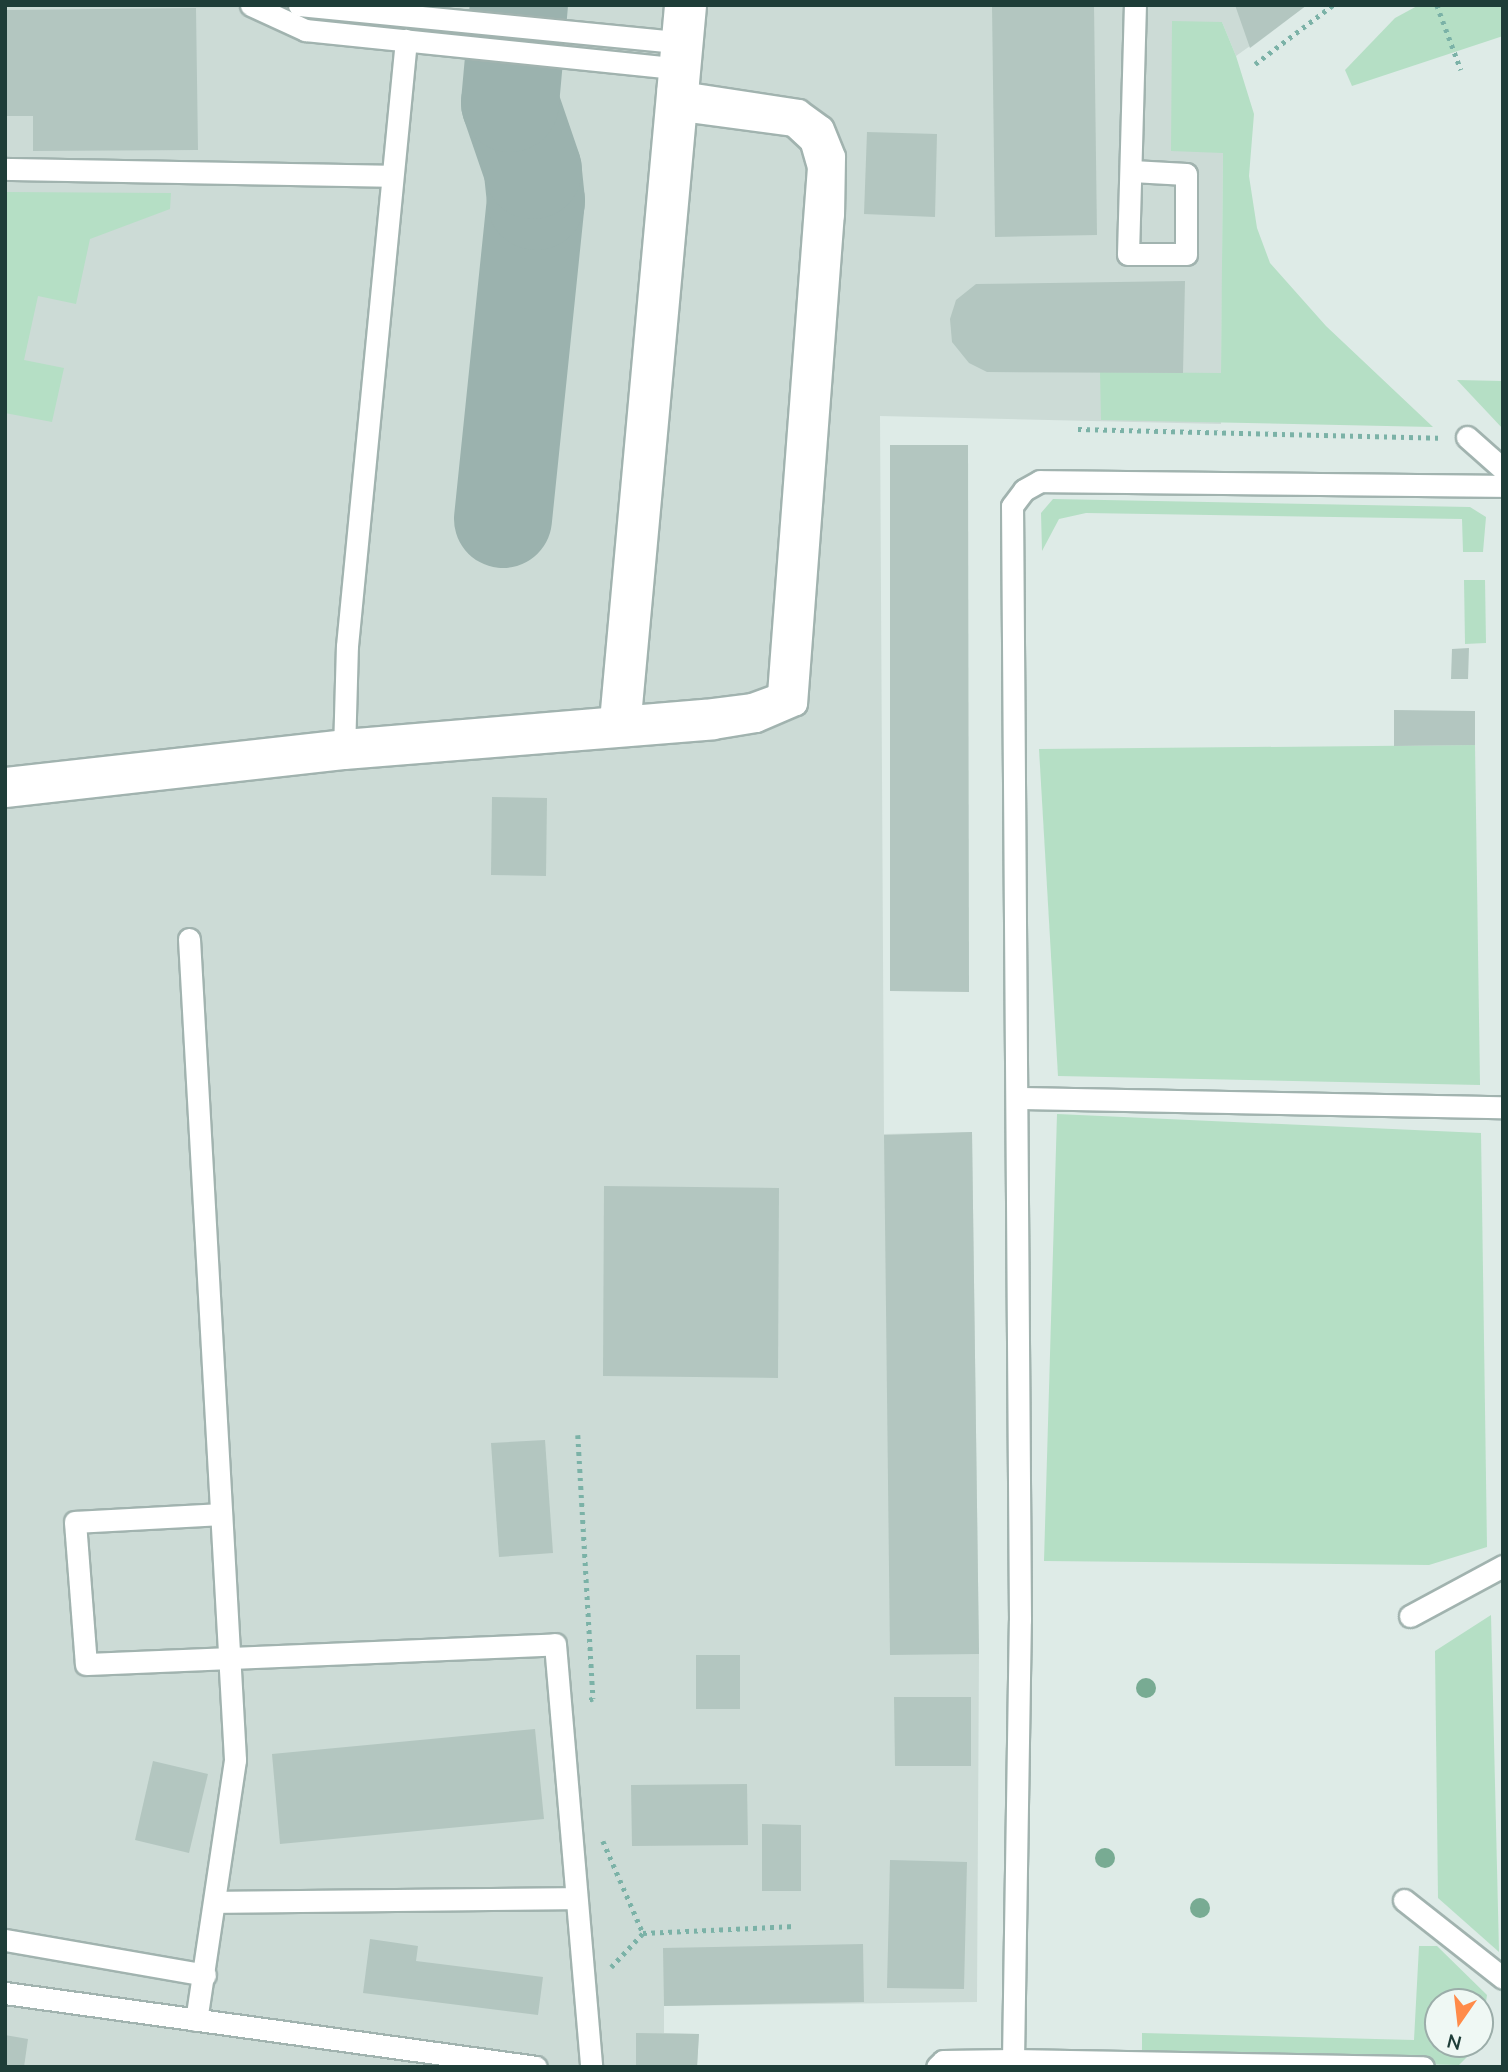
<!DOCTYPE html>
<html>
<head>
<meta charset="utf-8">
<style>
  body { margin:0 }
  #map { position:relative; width:1508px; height:2072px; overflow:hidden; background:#deebe7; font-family:"Nunito Sans",sans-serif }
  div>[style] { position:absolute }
  .built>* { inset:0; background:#ccdbd6 }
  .green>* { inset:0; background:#b5dfc5 }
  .taxiway>* { height:98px; margin:-49px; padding:0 49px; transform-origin:49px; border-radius:49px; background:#9bb2ae }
  .building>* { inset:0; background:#b3c6c0 }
  .path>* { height:4.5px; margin-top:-2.25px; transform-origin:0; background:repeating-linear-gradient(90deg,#7bb2a7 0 3.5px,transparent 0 8.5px) }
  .roads { filter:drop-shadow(2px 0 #a1b3af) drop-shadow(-2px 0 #a1b3af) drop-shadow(0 2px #a1b3af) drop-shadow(0 -2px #a1b3af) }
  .minor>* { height:21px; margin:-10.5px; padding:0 10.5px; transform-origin:10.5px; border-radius:10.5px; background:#fff }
  .trees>* { width:20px; height:20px; margin:-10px; border-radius:50%; background:#78ab93 }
  span { translate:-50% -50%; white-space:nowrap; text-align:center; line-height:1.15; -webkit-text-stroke:7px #eff8f4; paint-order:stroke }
  .frame { position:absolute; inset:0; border:7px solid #1e3d38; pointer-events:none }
  .north { position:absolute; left:1424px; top:1988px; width:70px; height:70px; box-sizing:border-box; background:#eff8f4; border:2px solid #9bada9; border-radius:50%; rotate:194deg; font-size:19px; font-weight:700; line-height:28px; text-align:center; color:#1e3d38 }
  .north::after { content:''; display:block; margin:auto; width:24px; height:32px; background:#ff8b49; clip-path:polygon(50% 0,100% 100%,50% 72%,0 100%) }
</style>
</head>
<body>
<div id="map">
  <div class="built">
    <div style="clip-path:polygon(5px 5px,1307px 5px,1236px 56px,1222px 22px,1172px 22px,1223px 152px,1221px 424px,880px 416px,884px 1134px,972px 1132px,979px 1654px,977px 2002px,664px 2006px,664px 2033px,699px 2034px,697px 2067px,5px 2067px)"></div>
  </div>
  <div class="green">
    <div style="clip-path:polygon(1419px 5px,1503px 5px,1503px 36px,1352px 86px,1345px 70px,1395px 18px)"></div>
    <div style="clip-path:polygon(1172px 21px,1222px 22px,1236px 56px,1254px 114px,1249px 176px,1257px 228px,1270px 263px,1326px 326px,1433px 427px,1101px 420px,1100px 372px,1221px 373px,1223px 153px,1171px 151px)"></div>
    <div style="clip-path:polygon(5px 192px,171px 193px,170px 209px,90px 239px,76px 304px,38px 296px,24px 360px,64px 368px,52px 422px,5px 413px)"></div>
    <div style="clip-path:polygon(1457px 380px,1503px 381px,1503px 429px)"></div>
    <div style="clip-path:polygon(1053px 499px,1470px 507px,1486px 517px,1483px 552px,1463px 552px,1462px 519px,1086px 513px,1059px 519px,1042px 551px,1041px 513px)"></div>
    <div style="clip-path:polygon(1464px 580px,1485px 580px,1486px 643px,1465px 644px)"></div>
    <div style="clip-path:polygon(1475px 745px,1480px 1085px,1058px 1076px,1039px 749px)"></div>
    <div style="clip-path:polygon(1057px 1114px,1481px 1133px,1487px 1547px,1429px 1565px,1044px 1561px)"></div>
    <div style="clip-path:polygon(1491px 1615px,1499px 1952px,1438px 1898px,1435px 1651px)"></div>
    <div style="clip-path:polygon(1419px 1946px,1437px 1946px,1487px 1995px,1480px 2043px,1480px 2002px,1438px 2002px,1438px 2044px,1480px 2044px,1459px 2065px,1142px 2058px,1142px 2033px,1414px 2040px)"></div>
  </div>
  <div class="taxiway">
    <div style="left:503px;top:519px;width:320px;rotate:-84.1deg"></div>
    <div style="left:536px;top:201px;width:31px;rotate:-96deg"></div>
    <div style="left:533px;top:170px;width:71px;rotate:-108.9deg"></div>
    <div style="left:510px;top:103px;width:98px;rotate:-84.8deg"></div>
  </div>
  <div class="building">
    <div style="clip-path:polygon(992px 5px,1094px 5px,1097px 235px,995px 237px)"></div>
    <div style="clip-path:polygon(1235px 5px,1307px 5px,1250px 48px)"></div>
    <div style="clip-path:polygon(196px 8px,198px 150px,33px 151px,33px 116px,5px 116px,5px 10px)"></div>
    <div style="clip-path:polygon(867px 132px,937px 134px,935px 217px,864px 214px)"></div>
    <div style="clip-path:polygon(1185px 281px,1183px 373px,987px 372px,969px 363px,952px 342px,950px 319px,956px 300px,976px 284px)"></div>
    <div style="clip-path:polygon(890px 445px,968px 445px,969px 992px,890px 991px)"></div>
    <div style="clip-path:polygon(1469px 648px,1468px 679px,1451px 679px,1452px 649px)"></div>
    <div style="clip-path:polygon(1394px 710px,1475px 711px,1475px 745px,1394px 746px)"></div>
    <div style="clip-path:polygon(492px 797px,547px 798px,546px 876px,491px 875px)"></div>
    <div style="clip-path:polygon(972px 1132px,979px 1654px,890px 1655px,884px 1135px)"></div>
    <div style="clip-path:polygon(604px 1186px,779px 1188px,778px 1378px,603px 1376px)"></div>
    <div style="clip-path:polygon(545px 1440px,553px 1553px,499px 1557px,491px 1443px)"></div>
    <div style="clip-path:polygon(696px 1655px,740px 1655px,740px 1709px,696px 1709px)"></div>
    <div style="clip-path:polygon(894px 1697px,971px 1697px,971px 1766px,895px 1766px)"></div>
    <div style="clip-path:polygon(535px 1729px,544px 1819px,280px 1844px,272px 1754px)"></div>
    <div style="clip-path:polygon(153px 1761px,208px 1774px,189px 1853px,135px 1840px)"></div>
    <div style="clip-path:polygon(747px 1784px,748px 1845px,632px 1846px,631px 1785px)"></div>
    <div style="clip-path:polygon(762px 1824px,801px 1825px,801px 1891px,762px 1891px)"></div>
    <div style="clip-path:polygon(890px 1860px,967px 1862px,964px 1989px,887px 1988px)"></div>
    <div style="clip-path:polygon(370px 1939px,418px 1946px,416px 1961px,543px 1977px,538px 2015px,363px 1993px)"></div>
    <div style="clip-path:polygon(863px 1944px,864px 2002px,664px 2006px,663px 1948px)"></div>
    <div style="clip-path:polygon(636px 2033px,699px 2034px,697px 2067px,636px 2067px)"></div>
    <div style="clip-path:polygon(5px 2035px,28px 2039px,24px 2067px,5px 2067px)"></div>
  </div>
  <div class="path">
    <div style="left:1437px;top:5px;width:69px;rotate:69.7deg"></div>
    <div style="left:1255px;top:64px;width:98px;rotate:-37.1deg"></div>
    <div style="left:1078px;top:429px;width:361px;rotate:1.4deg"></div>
    <div style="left:578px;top:1435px;width:264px;rotate:86.7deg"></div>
    <div style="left:593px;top:1699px;width:5px;rotate:158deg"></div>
    <div style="left:603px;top:1841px;width:100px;rotate:66.5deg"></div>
    <div style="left:611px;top:1967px;width:47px;rotate:-46.7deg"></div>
    <div style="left:643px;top:1933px;width:152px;rotate:-2.6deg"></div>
  </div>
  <div class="roads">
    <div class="minor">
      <div style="left:251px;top:5px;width:60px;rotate:24.8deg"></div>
      <div style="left:305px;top:30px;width:381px;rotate:5.9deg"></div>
      <div style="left:299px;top:5px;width:389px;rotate:5.6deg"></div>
      <div style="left:5px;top:169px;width:386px;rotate:1deg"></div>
      <div style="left:1132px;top:171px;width:54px;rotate:3.2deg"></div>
      <div style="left:1186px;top:174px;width:80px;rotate:90deg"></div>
      <div style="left:1186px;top:254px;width:58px;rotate:180deg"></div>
      <div style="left:1128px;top:254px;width:249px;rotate:-88.4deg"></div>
      <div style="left:1467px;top:437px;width:48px;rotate:41.6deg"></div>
      <div style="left:629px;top:728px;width:726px;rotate:-84.78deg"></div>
      <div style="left:609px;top:732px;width:730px;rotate:-84.81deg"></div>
      <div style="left:344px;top:752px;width:106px;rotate:-88.4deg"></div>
      <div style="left:347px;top:646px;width:609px;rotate:-84.44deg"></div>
      <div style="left:5px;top:778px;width:341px;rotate:-6.4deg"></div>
      <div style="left:344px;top:740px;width:362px;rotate:-4.8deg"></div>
      <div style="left:705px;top:710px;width:46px;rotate:-7.4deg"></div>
      <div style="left:751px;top:704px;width:29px;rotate:-20deg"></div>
      <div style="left:778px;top:694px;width:529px;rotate:-85.66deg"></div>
      <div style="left:818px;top:167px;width:26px;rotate:-106deg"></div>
      <div style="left:811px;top:142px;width:25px;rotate:-137deg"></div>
      <div style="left:793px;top:125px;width:128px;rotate:-172.4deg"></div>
      <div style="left:5px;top:796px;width:341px;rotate:-6.4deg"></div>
      <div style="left:344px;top:758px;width:371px;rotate:-4.6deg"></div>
      <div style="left:714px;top:728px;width:43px;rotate:-9.5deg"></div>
      <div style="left:756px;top:721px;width:43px;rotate:-23deg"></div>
      <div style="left:796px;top:704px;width:490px;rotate:-85.7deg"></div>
      <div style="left:833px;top:215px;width:59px;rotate:-89deg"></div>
      <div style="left:834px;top:156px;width:31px;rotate:-112deg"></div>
      <div style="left:822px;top:127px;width:29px;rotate:-144deg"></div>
      <div style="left:799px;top:110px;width:133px;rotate:-171.3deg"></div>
      <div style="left:189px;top:939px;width:822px;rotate:86.79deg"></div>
      <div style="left:235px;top:1760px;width:263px;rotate:98.5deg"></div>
      <div style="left:1019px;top:1098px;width:484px;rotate:1.1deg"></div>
      <div style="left:221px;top:1514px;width:146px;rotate:176.9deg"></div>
      <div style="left:75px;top:1522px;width:142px;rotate:85.6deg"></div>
      <div style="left:86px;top:1664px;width:469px;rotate:-2.4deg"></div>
      <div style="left:555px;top:1644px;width:425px;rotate:85.1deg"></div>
      <div style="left:1410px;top:1616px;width:106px;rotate:-28.3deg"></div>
      <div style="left:1404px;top:1900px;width:126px;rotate:38.2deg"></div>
      <div style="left:215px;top:1902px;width:361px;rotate:-0.6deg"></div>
      <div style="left:5px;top:1940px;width:203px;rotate:9.9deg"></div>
      <div style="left:5px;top:1993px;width:536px;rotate:7.93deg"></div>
      <div style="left:1013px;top:2060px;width:440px;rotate:-89.1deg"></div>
      <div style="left:1020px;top:1620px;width:1114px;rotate:-90.41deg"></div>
      <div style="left:1012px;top:506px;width:20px;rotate:-53deg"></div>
      <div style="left:1024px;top:490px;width:18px;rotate:-29deg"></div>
      <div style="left:1040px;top:481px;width:463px;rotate:0.6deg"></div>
      <div style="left:937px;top:2067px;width:8px;rotate:-45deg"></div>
      <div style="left:943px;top:2061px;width:70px;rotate:-0.8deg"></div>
      <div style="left:1013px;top:2060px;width:410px;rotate:1deg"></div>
    </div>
  </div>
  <div class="trees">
    <div style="left:1146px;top:1688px"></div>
    <div style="left:1105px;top:1858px"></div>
    <div style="left:1200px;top:1908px"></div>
  </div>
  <div class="frame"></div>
  <div class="north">N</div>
</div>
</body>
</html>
